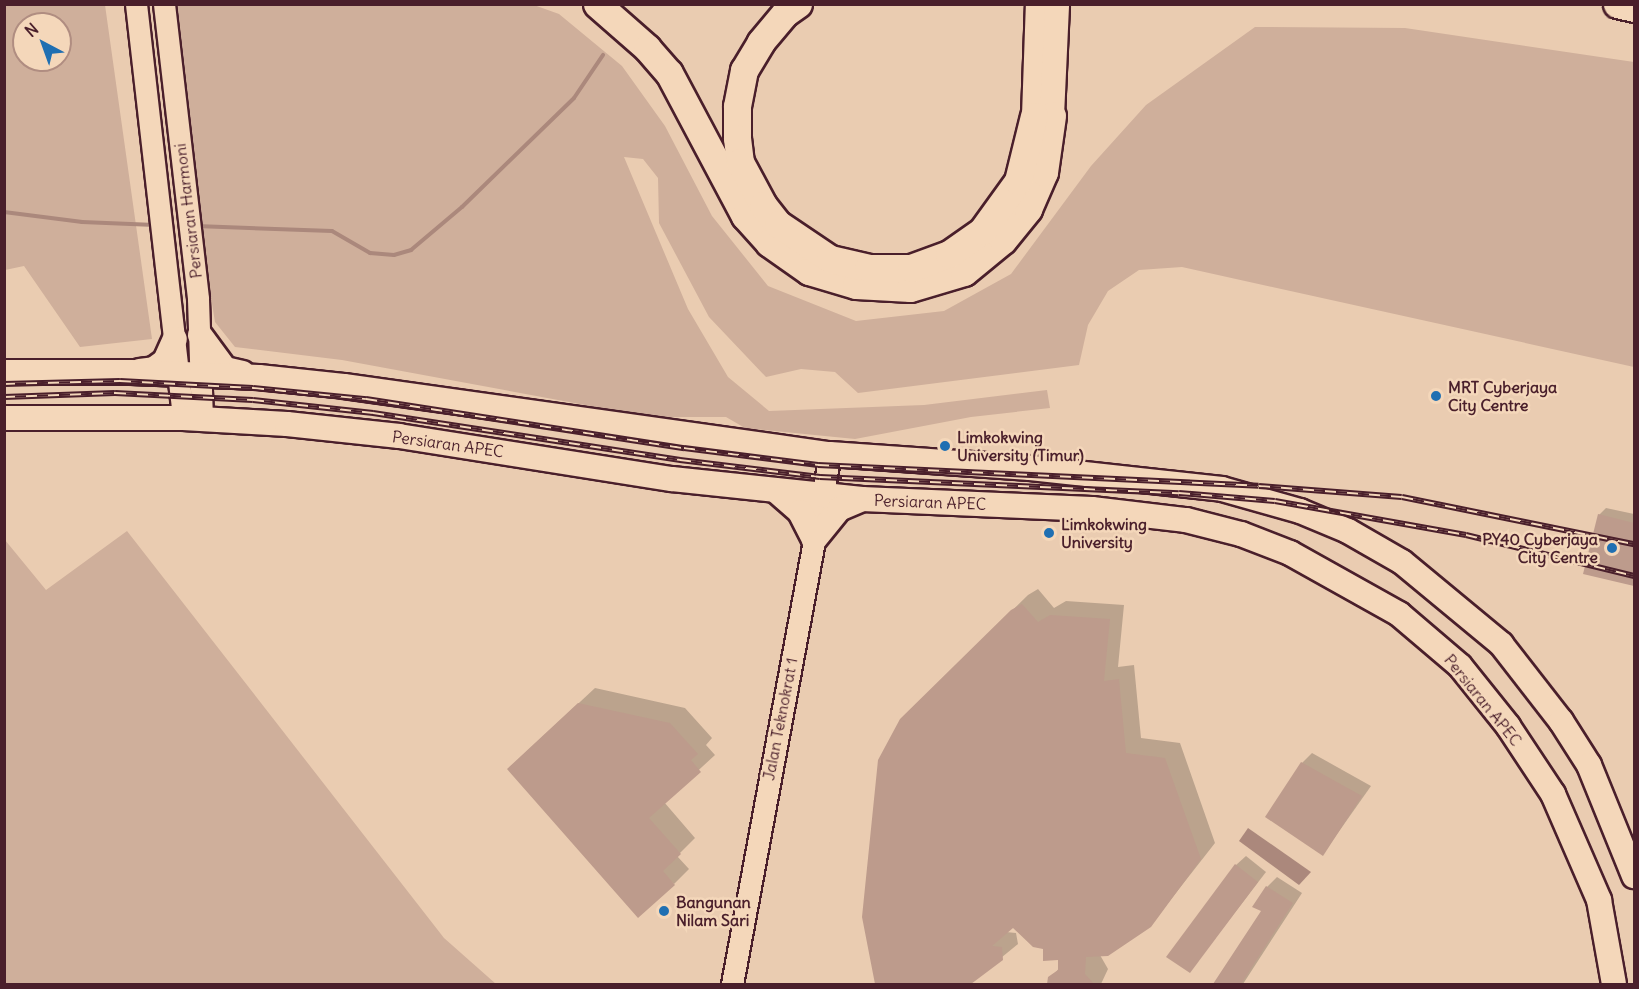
<!DOCTYPE html>
<html>
<head>
<meta charset="utf-8">
<style>
  body { margin:0 }
  #map { position:relative; width:1639px; height:989px; overflow:hidden; background:#eaccb1; font-family:Delius,sans-serif }
  div>[style] { position:absolute }
  .green>* { inset:0; background:#cfaf9b }
  .water>* { inset:0; background:#ab887c }
  .shadow>* { inset:0; background:#0003 }
  .stream>* { height:4px; margin:-2px; padding:0 2px; transform-origin:2px; border-radius:2px; background:#ab887c }
  .building>* { inset:0; background:#bd9b8c }
  .roads { filter:drop-shadow(2px 0 #4a1f2b) drop-shadow(-2px 0 #4a1f2b) drop-shadow(0 2px #4a1f2b) drop-shadow(0 -2px #4a1f2b) }
  .secondary>* { height:21px; margin:-10.5px; padding:0 10.5px; transform-origin:10.5px; border-radius:10.5px; background:#f4d7ba }
  .primary>* { height:24px; margin:-12px; padding:0 12px; transform-origin:12px; border-radius:12px; background:#f4d7ba }
  .highway>* { height:27px; margin:-13.5px; padding:0 13.5px; transform-origin:13.5px; border-radius:13.5px; background:#f4d7ba }
  .rail>* { height:6px; margin-top:-3px; transform-origin:0; background:repeating-linear-gradient(90deg,#f4d7ba 0 11px,#4a1f2b 0 22px); box-sizing:border-box; border-block:2px solid #4a1f2b }
  .dots>* { width:16px; height:16px; translate:-50% -50%; box-sizing:border-box; border:3px solid #f4d7ba; border-radius:50% }
  span { translate:-50% -50%; white-space:nowrap; text-align:center; line-height:1.15; -webkit-text-stroke:5px #f4d7ba; paint-order:stroke }
  .street-label { font-size:16px; color:#4a1f2b }
  .poi-label { font-size:16px; color:#4a1f2b; font-weight:700 }
  .left { translate:0 -50%; text-align:left }
  .right { translate:-100% -50%; text-align:right }
  .frame { position:absolute; inset:0; border:6px solid #4a1f2b; pointer-events:none }
  .north { position:absolute; left:12px; top:12px; width:60px; height:60px; box-sizing:border-box; background:#f4d7ba; border:2px solid #b08d81; border-radius:50%; rotate:319deg; font-size:16px; font-weight:700; line-height:24px; text-align:center; color:#4a1f2b }
  .north::after { content:''; display:block; margin:auto; width:21px; height:27px; background:#1f6fb2; clip-path:polygon(50% 0,100% 100%,50% 72%,0 100%) }
</style>
</head>
<body>
<div id="map">
  <div class="green">
    <div style="clip-path:polygon(531px 4px,559px 14px,622px 66px,665px 126px,712px 216px,768px 286px,856px 321px,944px 311px,1011px 274px,1091px 166px,1146px 105px,1255px 27px,1405px 28px,1634px 62px,1634px 367px,1182px 267px,1139px 270px,1108px 291px,1088px 325px,1079px 365px,858px 393px,835px 372px,801px 369px,766px 377px,709px 317px,659px 223px,658px 178px,643px 159px,624px 157px,688px 309px,728px 377px,769px 411px,924px 405px,1047px 390px,1050px 408px,971px 417px,855px 439px,745px 428px,726px 417px,650px 417px,342px 360px,235px 347px,215px 322px,196px 205px,175px 5px)"></div>
    <div style="clip-path:polygon(evenodd,4px 5px,105px 5px,152px 339px,80px 347px,24px 266px,5px 270px,4px 5px,24px 24px,60px 24px,60px 60px,24px 60px,24px 24px)"></div>
    <div style="clip-path:polygon(127px 531px,444px 938px,496px 984px,5px 984px,5px 540px,46px 590px)"></div>
  </div>
  <div class="water">
    <div style="clip-path:polygon(1248px 828px,1311px 872px,1299px 885px,1239px 841px)"></div>
  </div>
  <div class="shadow">
    <div style="clip-path:polygon(1606px 508px,1634px 514px,1634px 584px,1585px 572px,1599px 515px)"></div>
    <div style="clip-path:polygon(1038px 589px,1054px 608px,1066px 601px,1124px 605px,1118px 667px,1134px 665px,1141px 738px,1180px 743px,1215px 843px,1150px 926px,1100px 955px,1108px 969px,1101px 984px,1048px 984px,1059px 968px,1060px 958px,1013px 926px,1006px 932px,1016px 933px,1018px 944px,969px 984px,909px 984px,901px 720px,1028px 595px)"></div>
    <div style="clip-path:polygon(595px 688px,685px 708px,712px 738px,706px 745px,715px 755px,664px 802px,695px 838px,677px 856px,689px 869px,674px 884px,524px 754px)"></div>
    <div style="clip-path:polygon(1312px 753px,1371px 786px,1323px 854px,1302px 763px)"></div>
    <div style="clip-path:polygon(1246px 856px,1266px 872px,1190px 971px,1236px 865px)"></div>
    <div style="clip-path:polygon(1277px 877px,1302px 893px,1243px 984px,1214px 984px,1263px 910px,1267px 887px)"></div>
  </div>
  <div class="stream">
    <div style="left:4px;top:212px;width:79px;rotate:7.3deg"></div>
    <div style="left:82px;top:222px;width:73px;rotate:2.4deg"></div>
    <div style="left:196px;top:226px;width:136px;rotate:2.1deg"></div>
    <div style="left:332px;top:231px;width:44px;rotate:30.1deg"></div>
    <div style="left:370px;top:253px;width:24px;rotate:5deg"></div>
    <div style="left:394px;top:255px;width:18px;rotate:-16deg"></div>
    <div style="left:411px;top:250px;width:67px;rotate:-40.1deg"></div>
    <div style="left:462px;top:207px;width:156px;rotate:-44.2deg"></div>
    <div style="left:574px;top:98px;width:52px;rotate:-56deg"></div>
  </div>
  <div class="building">
    <div style="clip-path:polygon(1598px 514px,1634px 523px,1634px 586px,1583px 574px)"></div>
    <div style="clip-path:polygon(1022px 604px,1038px 622px,1050px 615px,1110px 619px,1104px 681px,1119px 679px,1126px 753px,1165px 758px,1201px 859px,1151px 927px,1108px 956px,1086px 957px,1085px 974px,1094px 984px,1047px 984px,1048px 977px,1058px 970px,1058px 960px,1043px 961px,1043px 949px,1033px 947px,1013px 928px,992px 946px,1002px 947px,1003px 960px,971px 984px,875px 984px,862px 917px,878px 760px,900px 719px,1011px 610px)"></div>
    <div style="clip-path:polygon(578px 703px,670px 723px,698px 754px,691px 760px,701px 772px,649px 818px,681px 854px,663px 871px,675px 885px,638px 918px,507px 769px)"></div>
    <div style="clip-path:polygon(1301px 762px,1362px 796px,1323px 856px,1265px 817px)"></div>
    <div style="clip-path:polygon(1235px 864px,1258px 882px,1190px 973px,1166px 957px)"></div>
    <div style="clip-path:polygon(1266px 886px,1293px 903px,1241px 984px,1213px 984px,1261px 911px,1252px 907px)"></div>
  </div>
  <div class="roads">
    <div class="secondary">
      <div style="left:136px;top:4px;width:417px;rotate:83.5deg"></div>
      <div style="left:164px;top:4px;width:297px;rotate:83.4deg"></div>
      <div style="left:198px;top:299px;width:120px;rotate:88.1deg"></div>
      <div style="left:732px;top:984px;width:539px;rotate:-79.52deg"></div>
    </div>
    <div class="primary">
      <div style="left:1034px;top:116px;width:112px;rotate:-88deg"></div>
      <div style="left:1052px;top:116px;width:112px;rotate:-87.4deg"></div>
      <div style="left:200px;top:335px;width:42px;rotate:53.7deg"></div>
      <div style="left:225px;top:369px;width:18px;rotate:13deg"></div>
      <div style="left:140px;top:371px;width:14px;rotate:-8deg"></div>
      <div style="left:154px;top:369px;width:14px;rotate:-36deg"></div>
      <div style="left:165px;top:361px;width:24px;rotate:-66deg"></div>
      <div style="left:4px;top:372px;width:127px"></div>
      <div style="left:131px;top:372px;width:128px;rotate:2.2deg"></div>
      <div style="left:259px;top:377px;width:85px;rotate:6deg"></div>
      <div style="left:344px;top:386px;width:491px;rotate:8deg"></div>
      <div style="left:830px;top:454px;width:200px;rotate:4deg"></div>
      <div style="left:1030px;top:468px;width:193px;rotate:6.2deg"></div>
      <div style="left:1222px;top:489px;width:81px;rotate:15.8deg"></div>
      <div style="left:1300px;top:511px;width:52px;rotate:22.6deg"></div>
      <div style="left:1348px;top:531px;width:62px;rotate:29.9deg"></div>
      <div style="left:1402px;top:562px;width:129px;rotate:39.6deg"></div>
      <div style="left:1501px;top:644px;width:98px;rotate:52.1deg"></div>
      <div style="left:1561px;top:721px;width:52px;rotate:57.5deg"></div>
      <div style="left:1589px;top:765px;width:120px;rotate:67.9deg"></div>
      <div style="left:4px;top:418px;width:179px"></div>
      <div style="left:183px;top:418px;width:104px;rotate:3.3deg"></div>
      <div style="left:287px;top:424px;width:113px;rotate:6.1deg"></div>
      <div style="left:399px;top:436px;width:276px;rotate:9deg"></div>
      <div style="left:672px;top:479px;width:191px;rotate:6deg"></div>
      <div style="left:862px;top:499px;width:230px;rotate:2.5deg"></div>
      <div style="left:1092px;top:509px;width:95px;rotate:6.7deg"></div>
      <div style="left:1186px;top:520px;width:57px;rotate:14.3deg"></div>
      <div style="left:1241px;top:534px;width:53px;rotate:21.2deg"></div>
      <div style="left:1290px;top:553px;width:125px;rotate:29.2deg"></div>
      <div style="left:1399px;top:614px;width:80px;rotate:40.4deg"></div>
      <div style="left:1460px;top:666px;width:77px;rotate:51.3deg"></div>
      <div style="left:1508px;top:726px;width:82px;rotate:56.5deg"></div>
      <div style="left:1553px;top:794px;width:116px;rotate:66.5deg"></div>
      <div style="left:1599px;top:900px;width:85px;rotate:79.9deg"></div>
      <div style="left:775px;top:490px;width:33px;rotate:41deg"></div>
      <div style="left:800px;top:512px;width:31px;rotate:63deg"></div>
      <div style="left:814px;top:540px;width:40px;rotate:-51deg"></div>
      <div style="left:839px;top:509px;width:25px;rotate:-23deg"></div>
    </div>
    <div class="highway">
      <div style="left:597px;top:4px;width:67px;rotate:41.3deg"></div>
      <div style="left:647px;top:48px;width:33px;rotate:49deg"></div>
      <div style="left:669px;top:73px;width:162px;rotate:62deg"></div>
      <div style="left:745px;top:216px;width:36px;rotate:48deg"></div>
      <div style="left:769px;top:243px;width:49px;rotate:35deg"></div>
      <div style="left:809px;top:271px;width:49px;rotate:16.6deg"></div>
      <div style="left:856px;top:285px;width:54px;rotate:3.2deg"></div>
      <div style="left:910px;top:288px;width:56px;rotate:-16.5deg"></div>
      <div style="left:964px;top:272px;width:50px;rotate:-39.4deg"></div>
      <div style="left:1003px;top:240px;width:40px;rotate:-51deg"></div>
      <div style="left:1028px;top:209px;width:40px;rotate:-66.6deg"></div>
      <div style="left:1044px;top:172px;width:57px;rotate:-81.9deg"></div>
      <div style="left:798px;top:4px;width:16px;rotate:145deg"></div>
      <div style="left:785px;top:13px;width:38px;rotate:130deg"></div>
      <div style="left:761px;top:42px;width:33px;rotate:121deg"></div>
      <div style="left:744px;top:70px;width:37px;rotate:101deg"></div>
      <div style="left:737px;top:106px;width:32px;rotate:90deg"></div>
      <div style="left:737px;top:138px;width:24px;rotate:83deg"></div>
      <div style="left:740px;top:162px;width:49px;rotate:61.9deg"></div>
      <div style="left:763px;top:205px;width:24px;rotate:52deg"></div>
      <div style="left:778px;top:224px;width:63px;rotate:33.9deg"></div>
      <div style="left:830px;top:259px;width:39px;rotate:13deg"></div>
      <div style="left:868px;top:268px;width:43px"></div>
      <div style="left:911px;top:268px;width:40px;rotate:-20.2deg"></div>
      <div style="left:949px;top:254px;width:40px;rotate:-34.9deg"></div>
      <div style="left:982px;top:231px;width:62px;rotate:-54.2deg"></div>
      <div style="left:1018px;top:181px;width:67px;rotate:-76.2deg"></div>
      <div style="left:1617px;top:4px;width:17px;rotate:13deg"></div>
    </div>
  </div>
  <div class="rail">
    <div style="left:4px;top:384px;width:116px;rotate:-1.5deg"></div>
    <div style="left:120px;top:381px;width:133px;rotate:3deg"></div>
    <div style="left:253px;top:388px;width:114px;rotate:5.6deg"></div>
    <div style="left:366px;top:399px;width:322px;rotate:8.8deg"></div>
    <div style="left:684px;top:448px;width:135px;rotate:7.2deg"></div>
    <div style="left:818px;top:465px;width:441px;rotate:2.7deg"></div>
    <div style="left:1259px;top:486px;width:143px;rotate:4.4deg"></div>
    <div style="left:1402px;top:497px;width:237px;rotate:11.5deg"></div>
    <div style="left:4px;top:397px;width:111px;rotate:-2.1deg"></div>
    <div style="left:115px;top:393px;width:138px;rotate:2.9deg"></div>
    <div style="left:253px;top:400px;width:121px;rotate:6.2deg"></div>
    <div style="left:373px;top:413px;width:311px;rotate:8.7deg"></div>
    <div style="left:680px;top:460px;width:141px;rotate:6.9deg"></div>
    <div style="left:820px;top:477px;width:359px;rotate:2.6deg"></div>
    <div style="left:1179px;top:493px;width:96px;rotate:4.8deg"></div>
    <div style="left:1275px;top:501px;width:194px;rotate:10.1deg"></div>
    <div style="left:1466px;top:535px;width:173px;rotate:13.7deg"></div>
  </div>
  <div class="dots">
    <div style="left:1436px;top:396px;background:#1f6fb2"></div>
    <div style="left:945px;top:446px;background:#1f6fb2"></div>
    <div style="left:1049px;top:533px;background:#1f6fb2"></div>
    <div style="left:1612px;top:548px;background:#1f6fb2"></div>
    <div style="left:664px;top:911px;background:#1f6fb2"></div>
  </div>
  <div class="street-label">
    <span style="left:188px;top:211px;rotate:-97deg">Persiaran Harmoni</span>
    <span style="left:448px;top:444px;rotate:8deg">Persiaran APEC</span>
    <span style="left:930px;top:502px;rotate:2deg">Persiaran APEC</span>
    <span style="left:1483px;top:700px;rotate:51deg">Persiaran APEC</span>
    <span style="left:780px;top:719px;rotate:-79deg">Jalan Teknokrat 1</span>
  </div>
  <div class="poi-label">
    <span class="left" style="left:1448px;top:396px">MRT Cyberjaya<br>City Centre</span>
    <span class="left" style="left:957px;top:446px">Limkokwing<br>University (Timur)</span>
    <span class="left" style="left:1061px;top:533px">Limkokwing<br>University</span>
    <span class="right" style="left:1598px;top:548px">PY40 Cyberjaya<br>City Centre</span>
    <span class="left" style="left:676px;top:911px">Bangunan<br>Nilam Sari</span>
  </div>
  <div class="frame"></div>
  <div class="north">N</div>
</div>
</body>
</html>
